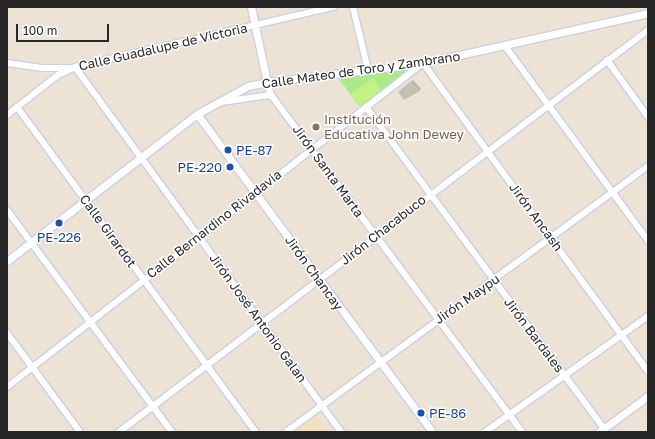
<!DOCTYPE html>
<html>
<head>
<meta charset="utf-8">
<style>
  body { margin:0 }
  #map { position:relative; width:655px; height:439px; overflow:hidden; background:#ece2d6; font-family:"Golos Text",sans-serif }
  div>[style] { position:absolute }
  .education>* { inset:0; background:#f0e1c3 }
  .green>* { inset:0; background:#ace98b }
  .pitch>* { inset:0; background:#c4f286 }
  .shadow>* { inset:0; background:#0003 }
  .building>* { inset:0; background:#c6bfb6 }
  .roads { filter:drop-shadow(1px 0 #cbd0e2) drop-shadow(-1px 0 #cbd0e2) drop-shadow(0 1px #cbd0e2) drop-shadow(0 -1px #cbd0e2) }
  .minor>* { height:6px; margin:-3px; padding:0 3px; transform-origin:3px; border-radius:3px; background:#fff }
  .tertiary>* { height:7px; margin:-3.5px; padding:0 3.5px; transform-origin:3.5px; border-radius:3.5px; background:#fff }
  .dots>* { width:11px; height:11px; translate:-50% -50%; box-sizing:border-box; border:2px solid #fff; border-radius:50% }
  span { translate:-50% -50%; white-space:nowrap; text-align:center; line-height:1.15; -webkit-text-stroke:3px #fff; paint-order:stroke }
  .street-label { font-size:13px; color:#272727 }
  .education-label { font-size:13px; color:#785e54 }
  .left { translate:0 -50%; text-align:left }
  .transit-label { font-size:13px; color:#164399 }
  .right { translate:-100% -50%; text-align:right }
  .frame { position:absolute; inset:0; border:8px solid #272727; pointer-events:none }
  .scale { position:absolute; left:16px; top:24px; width:93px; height:18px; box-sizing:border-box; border:2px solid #272727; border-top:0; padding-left:5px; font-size:12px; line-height:14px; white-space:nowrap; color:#272727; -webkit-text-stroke:3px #fff; paint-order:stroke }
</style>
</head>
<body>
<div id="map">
  <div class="education">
    <div style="clip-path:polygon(316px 415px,329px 432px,293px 432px)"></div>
  </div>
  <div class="green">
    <div style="clip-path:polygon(423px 63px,359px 106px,339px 79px)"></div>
  </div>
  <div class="pitch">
    <div style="clip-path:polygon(373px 78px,382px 91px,360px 107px,351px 94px)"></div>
  </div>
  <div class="shadow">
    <div style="clip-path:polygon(413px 80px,421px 89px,419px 91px,399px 92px)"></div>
  </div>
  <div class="building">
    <div style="clip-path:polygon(411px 81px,420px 91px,404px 100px,398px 92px)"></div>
  </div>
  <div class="roads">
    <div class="minor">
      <div style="left:353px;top:7px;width:65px;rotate:76.6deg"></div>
      <div style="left:505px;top:46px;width:242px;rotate:53.7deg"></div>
      <div style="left:607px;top:60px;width:70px;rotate:54.3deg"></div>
      <div style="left:7px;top:63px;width:35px;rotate:8deg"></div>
      <div style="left:42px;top:68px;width:27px"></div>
      <div style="left:75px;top:67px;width:452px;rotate:53.9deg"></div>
      <div style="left:267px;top:82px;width:14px;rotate:73deg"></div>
      <div style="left:271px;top:95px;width:420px;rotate:53.3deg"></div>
      <div style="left:221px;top:102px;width:50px;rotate:-8deg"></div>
      <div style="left:17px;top:107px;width:403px;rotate:53.7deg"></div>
      <div style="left:366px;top:107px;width:400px;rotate:53.5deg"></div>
      <div style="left:7px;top:115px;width:65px;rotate:-38.1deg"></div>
      <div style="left:58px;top:75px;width:19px;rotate:-25deg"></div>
      <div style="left:75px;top:67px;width:265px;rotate:-13.1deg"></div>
      <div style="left:7px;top:210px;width:277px;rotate:53.4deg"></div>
      <div style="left:7px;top:333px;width:123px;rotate:53.6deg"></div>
      <div style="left:7px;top:387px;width:527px;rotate:-37.91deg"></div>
      <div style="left:423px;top:63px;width:381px;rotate:53.9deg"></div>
      <div style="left:119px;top:432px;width:664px;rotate:-37.23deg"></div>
      <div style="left:286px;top:432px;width:449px;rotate:-36.3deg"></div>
      <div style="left:485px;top:432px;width:200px;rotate:-35.4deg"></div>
    </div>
    <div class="tertiary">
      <div style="left:251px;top:7px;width:77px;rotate:78deg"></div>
      <div style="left:197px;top:114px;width:395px;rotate:53.5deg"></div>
      <div style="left:7px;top:261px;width:240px;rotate:-37.7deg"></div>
      <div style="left:197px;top:114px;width:58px;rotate:-28.8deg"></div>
      <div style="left:248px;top:86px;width:19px;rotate:-12deg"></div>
      <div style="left:267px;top:82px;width:157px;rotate:-6.9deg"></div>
      <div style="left:423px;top:63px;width:230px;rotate:-12.5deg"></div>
      <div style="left:599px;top:432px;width:61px;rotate:-36.3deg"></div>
    </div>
  </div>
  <div class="dots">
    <div style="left:316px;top:127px;background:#8d6e63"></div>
    <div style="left:228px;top:150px;background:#1a4fb4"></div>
    <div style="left:230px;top:167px;background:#1a4fb4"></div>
    <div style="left:59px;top:223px;background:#1a4fb4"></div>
    <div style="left:421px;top:413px;background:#1a4fb4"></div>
  </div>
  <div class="street-label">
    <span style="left:163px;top:47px;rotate:-13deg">Calle Guadalupe de Victoria</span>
    <span style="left:361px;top:70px;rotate:-8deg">Calle Mateo de Toro y Zambrano</span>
    <span style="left:328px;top:171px;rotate:54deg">Jirón Santa Marta</span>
    <span style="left:536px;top:217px;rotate:54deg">Jirón Ancash</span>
    <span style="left:214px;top:224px;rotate:-38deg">Calle Bernardino Rivadavia</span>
    <span style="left:383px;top:230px;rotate:-38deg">Jirón Chacabuco</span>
    <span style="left:108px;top:231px;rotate:54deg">Calle Girardot</span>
    <span style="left:314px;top:273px;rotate:54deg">Jirón Chancay</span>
    <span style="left:467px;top:299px;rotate:-35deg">Jirón Maypu</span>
    <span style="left:258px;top:318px;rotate:54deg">Jirón José Antonio Galan</span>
    <span style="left:534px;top:335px;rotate:53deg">Jirón Bardales</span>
  </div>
  <div class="education-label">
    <span class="left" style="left:324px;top:127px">Institución<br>Educativa John Dewey</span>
  </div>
  <div class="transit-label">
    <span class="left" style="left:236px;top:150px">PE-87</span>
    <span class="right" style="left:222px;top:167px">PE-220</span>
    <span style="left:59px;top:237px">PE-226</span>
    <span class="left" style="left:429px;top:413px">PE-86</span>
  </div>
  <div class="frame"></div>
  <div class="scale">100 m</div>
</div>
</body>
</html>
